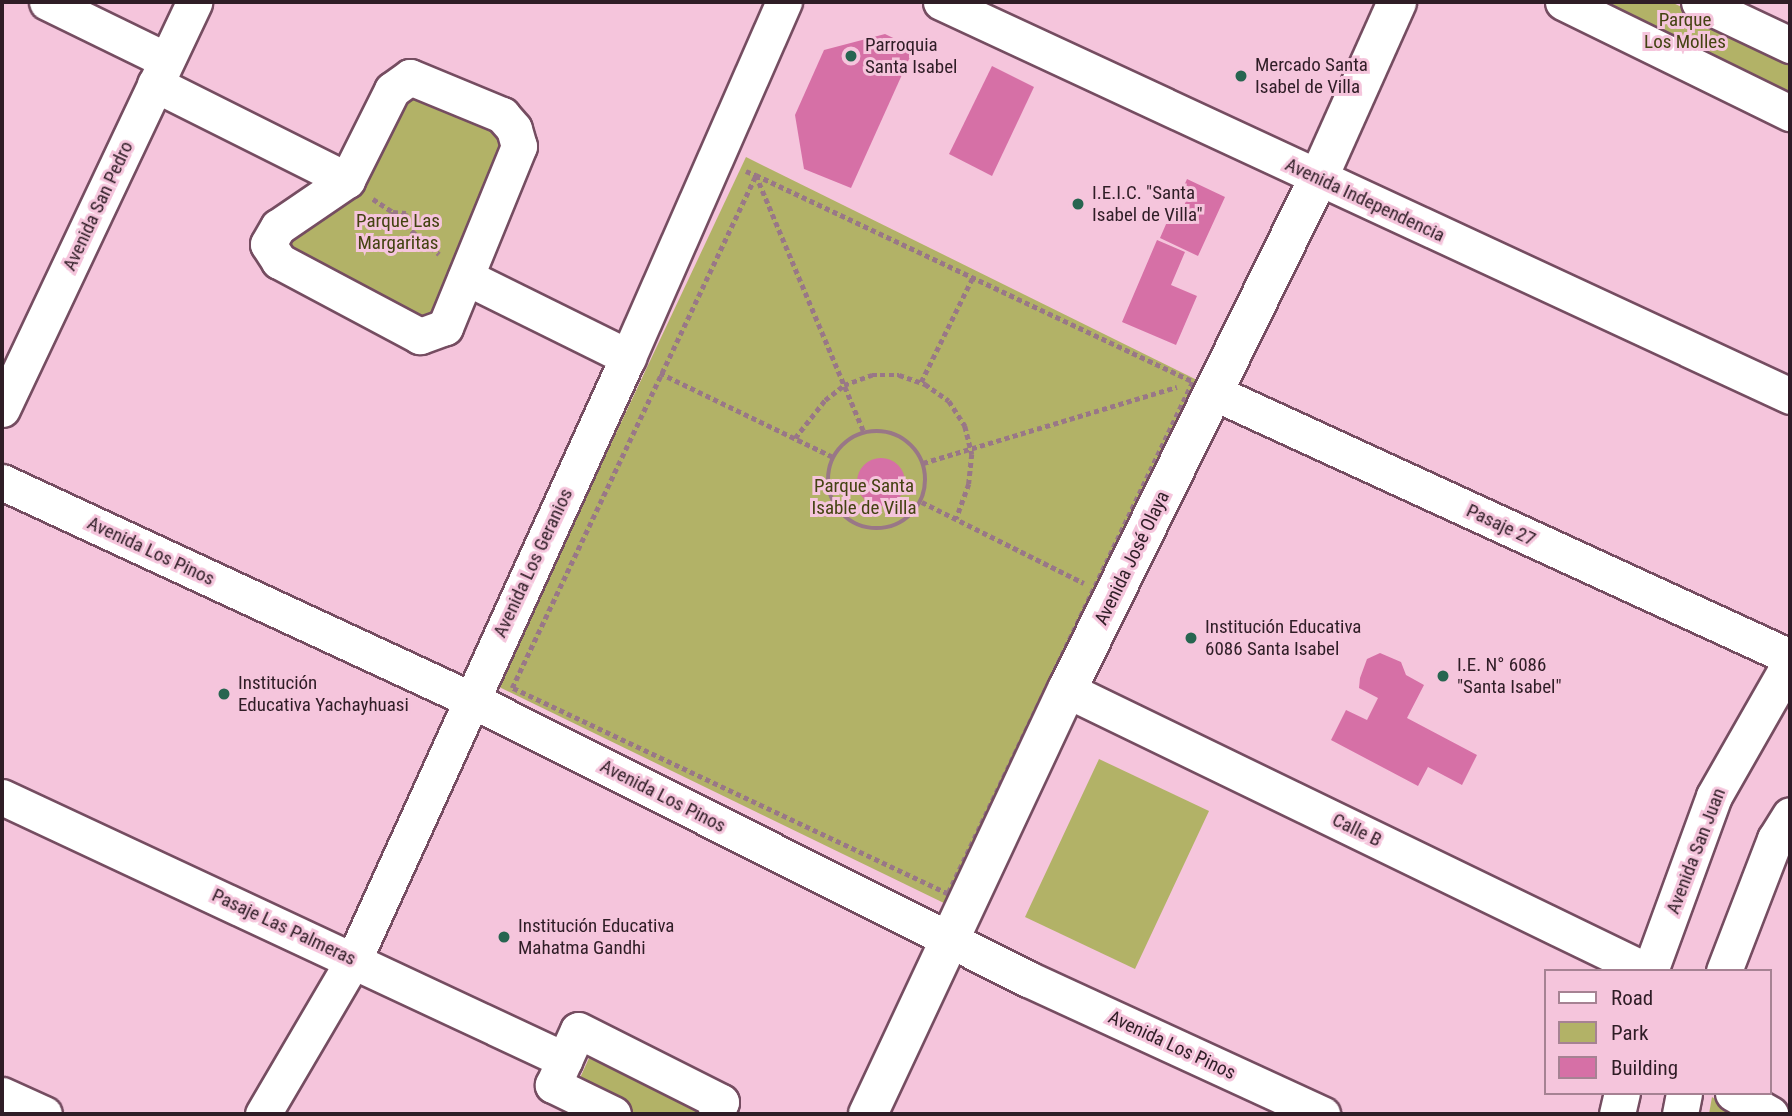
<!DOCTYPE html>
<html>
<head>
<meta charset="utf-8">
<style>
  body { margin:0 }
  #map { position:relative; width:1792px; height:1116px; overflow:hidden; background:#f5c5dc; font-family:"Roboto Condensed",sans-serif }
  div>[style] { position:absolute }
  .green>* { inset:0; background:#b2b267 }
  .building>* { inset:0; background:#d670a6 }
  .round { border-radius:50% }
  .path>* { height:4.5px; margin-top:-2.25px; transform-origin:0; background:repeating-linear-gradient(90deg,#997787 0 5px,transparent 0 8.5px) }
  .path>.ring { margin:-2.25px; padding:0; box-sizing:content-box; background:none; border:4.5px solid #997787; border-radius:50% }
  .roads { filter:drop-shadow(2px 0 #754d61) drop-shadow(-2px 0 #754d61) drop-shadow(0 2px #754d61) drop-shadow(0 -2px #754d61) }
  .minor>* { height:35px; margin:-17.5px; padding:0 17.5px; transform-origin:17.5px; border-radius:17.5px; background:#fff }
  .major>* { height:38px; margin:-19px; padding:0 19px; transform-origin:19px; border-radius:19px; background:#fff }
  .dots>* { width:19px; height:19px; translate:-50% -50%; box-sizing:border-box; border:4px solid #f5c5dc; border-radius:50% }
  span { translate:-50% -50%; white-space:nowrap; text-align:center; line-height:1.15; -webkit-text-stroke:6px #f5c5dc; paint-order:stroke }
  .park-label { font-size:19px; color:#444312 }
  .poi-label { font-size:19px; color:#2f1d26 }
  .left { translate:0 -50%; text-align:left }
  .street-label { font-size:19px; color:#2f1d26 }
  .frame { position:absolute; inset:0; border:4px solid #2f1d26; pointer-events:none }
  .legend { position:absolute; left:1544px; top:969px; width:228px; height:126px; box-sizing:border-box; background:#f5c5dc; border:2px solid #a68293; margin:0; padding:9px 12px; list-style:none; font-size:21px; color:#2f1d26 }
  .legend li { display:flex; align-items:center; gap:14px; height:35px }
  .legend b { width:35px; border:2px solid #a68293 }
</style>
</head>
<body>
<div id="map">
  <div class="green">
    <div style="clip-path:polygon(1580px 2px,1671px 2px,1790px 58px,1790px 102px)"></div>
    <div style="clip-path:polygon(414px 95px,494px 131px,501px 152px,437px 312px,425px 320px,287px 248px,286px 238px,398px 103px)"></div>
    <div style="clip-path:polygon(746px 157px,1197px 380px,948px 905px,497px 686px)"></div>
    <div style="clip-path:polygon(1099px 759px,1209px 811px,1135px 969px,1025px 917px)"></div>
    <div style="clip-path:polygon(589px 1058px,704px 1110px,702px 1114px,633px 1114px,575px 1089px)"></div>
    <div style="clip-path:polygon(1712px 1097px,1736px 1114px,1709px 1114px)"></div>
  </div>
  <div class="building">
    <div style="clip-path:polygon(885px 34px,914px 48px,851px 188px,804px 169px,795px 115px,824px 50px)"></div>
    <div style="clip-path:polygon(992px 66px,1034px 87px,992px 176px,949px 154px)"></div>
    <div style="clip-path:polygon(1187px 179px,1225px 197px,1198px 256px,1160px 238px,1170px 215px,1178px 219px,1187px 199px,1180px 195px)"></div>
    <div style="clip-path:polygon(1157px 240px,1185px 252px,1171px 285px,1197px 296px,1176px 345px,1122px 322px)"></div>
    <div class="round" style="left:857px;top:458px;width:48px;height:48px"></div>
    <div style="clip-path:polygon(1380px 653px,1401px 662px,1406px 675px,1424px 685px,1407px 718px,1477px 755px,1462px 785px,1428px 767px,1418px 786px,1331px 740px,1346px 710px,1367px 720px,1378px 698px,1359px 688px,1360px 678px,1367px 659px)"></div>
  </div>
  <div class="path">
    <div style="left:746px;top:171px;width:11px;rotate:22deg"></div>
    <div style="left:756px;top:175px;width:279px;rotate:67.2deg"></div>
    <div style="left:756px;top:175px;width:484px;rotate:25.3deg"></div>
    <div style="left:1193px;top:382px;width:568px;rotate:115.57deg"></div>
    <div style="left:948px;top:894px;width:482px;rotate:-154.7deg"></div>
    <div style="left:512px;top:688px;width:568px;rotate:-64.56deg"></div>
    <div style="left:373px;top:199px;width:24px;rotate:33deg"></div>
    <div style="left:393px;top:212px;width:13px;rotate:4deg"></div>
    <div style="left:406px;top:213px;width:12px;rotate:95deg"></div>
    <div style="left:405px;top:225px;width:13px;rotate:180deg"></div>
    <div style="left:392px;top:225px;width:13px;rotate:-86deg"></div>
    <div style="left:405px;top:225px;width:45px;rotate:40.5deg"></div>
    <div style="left:660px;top:373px;width:192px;rotate:25.9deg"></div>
    <div style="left:921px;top:382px;width:115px;rotate:-63.7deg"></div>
    <div class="ring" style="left:828px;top:431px;width:93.5px;height:93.5px"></div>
    <div style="left:795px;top:438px;width:48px;rotate:-51.7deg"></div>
    <div style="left:825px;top:400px;width:24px;rotate:-38deg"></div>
    <div style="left:844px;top:385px;width:30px;rotate:-20deg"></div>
    <div style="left:872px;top:375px;width:27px"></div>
    <div style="left:899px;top:375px;width:28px;rotate:19deg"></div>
    <div style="left:925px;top:384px;width:29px;rotate:35deg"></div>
    <div style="left:949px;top:401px;width:30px;rotate:57deg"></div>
    <div style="left:965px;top:426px;width:29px;rotate:76deg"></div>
    <div style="left:972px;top:454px;width:30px;rotate:96deg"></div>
    <div style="left:969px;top:484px;width:37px;rotate:110deg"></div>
    <div style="left:923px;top:463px;width:265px;rotate:-16.7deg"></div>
    <div style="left:922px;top:502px;width:181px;rotate:26.6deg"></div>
  </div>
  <div class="roads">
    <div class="minor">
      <div style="left:47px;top:2px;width:132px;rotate:26deg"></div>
      <div style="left:941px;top:2px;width:936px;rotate:24.89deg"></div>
      <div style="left:1563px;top:2px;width:253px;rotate:26.1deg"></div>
      <div style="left:1699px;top:2px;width:101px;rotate:25.3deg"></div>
      <div style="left:410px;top:77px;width:100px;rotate:22.4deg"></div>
      <div style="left:502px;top:115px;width:18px;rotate:49deg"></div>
      <div style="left:514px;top:129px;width:18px;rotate:74deg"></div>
      <div style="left:519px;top:146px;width:196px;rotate:112.2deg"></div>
      <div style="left:445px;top:327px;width:27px;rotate:160deg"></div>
      <div style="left:420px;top:336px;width:160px;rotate:-152deg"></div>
      <div style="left:279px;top:261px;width:20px;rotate:-123deg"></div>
      <div style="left:268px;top:244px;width:20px;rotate:-60deg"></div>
      <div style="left:278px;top:227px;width:83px;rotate:-34.3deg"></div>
      <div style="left:347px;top:180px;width:101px;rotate:-63.4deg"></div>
      <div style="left:392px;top:90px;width:22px;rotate:-36deg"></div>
      <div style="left:155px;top:84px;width:215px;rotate:26.6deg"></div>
      <div style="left:466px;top:277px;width:181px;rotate:26.3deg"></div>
      <div style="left:1213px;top:392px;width:635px;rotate:24.67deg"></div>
      <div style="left:2px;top:409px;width:450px;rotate:-64.7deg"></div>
      <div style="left:2px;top:482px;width:516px;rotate:24.88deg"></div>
      <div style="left:470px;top:699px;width:624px;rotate:26.65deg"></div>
      <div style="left:1028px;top:979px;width:324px;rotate:24.7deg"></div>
      <div style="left:1067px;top:690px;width:644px;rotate:25.85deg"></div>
      <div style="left:2px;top:797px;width:621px;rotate:25.04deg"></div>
      <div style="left:1650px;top:971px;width:186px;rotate:-69.9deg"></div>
      <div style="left:1714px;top:796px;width:153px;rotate:-60.3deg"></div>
      <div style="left:1724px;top:971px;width:142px;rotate:-68.9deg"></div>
      <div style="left:1775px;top:839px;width:28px;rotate:-58deg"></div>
      <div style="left:1733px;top:1093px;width:43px;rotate:29.6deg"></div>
      <div style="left:2px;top:1095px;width:46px;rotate:24.3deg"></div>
      <div style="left:263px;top:1114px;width:180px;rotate:-59.6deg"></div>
      <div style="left:354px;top:959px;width:661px;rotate:-65.53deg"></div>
      <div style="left:628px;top:357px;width:388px;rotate:-66.3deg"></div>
      <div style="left:613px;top:1114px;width:67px;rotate:-154.2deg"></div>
      <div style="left:553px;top:1085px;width:60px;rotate:-65.6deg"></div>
      <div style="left:578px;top:1030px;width:160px;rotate:26.7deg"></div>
      <div style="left:721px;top:1102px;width:13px;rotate:113deg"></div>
      <div style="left:1617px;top:1114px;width:22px;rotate:-77deg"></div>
      <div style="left:1680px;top:1114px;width:21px;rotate:-79deg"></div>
    </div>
    <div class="major">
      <div style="left:868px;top:1114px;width:468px;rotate:-64.9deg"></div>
      <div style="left:1067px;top:690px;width:569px;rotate:-63.84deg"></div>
      <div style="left:1318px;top:179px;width:194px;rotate:-65.9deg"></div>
    </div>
  </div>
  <div class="dots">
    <div style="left:851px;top:56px;background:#276550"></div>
    <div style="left:1241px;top:76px;background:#276550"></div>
    <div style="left:1078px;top:204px;background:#276550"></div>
    <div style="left:1191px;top:638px;background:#276550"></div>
    <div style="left:1443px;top:676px;background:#276550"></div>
    <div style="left:224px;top:694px;background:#276550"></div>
    <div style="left:504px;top:937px;background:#276550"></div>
  </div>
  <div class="park-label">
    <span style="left:1685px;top:31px">Parque<br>Los Molles</span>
    <span style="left:398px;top:232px">Parque Las<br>Margaritas</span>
    <span style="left:864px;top:497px">Parque Santa<br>Isable de Villa</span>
  </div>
  <div class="poi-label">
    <span class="left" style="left:865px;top:56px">Parroquia<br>Santa Isabel</span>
    <span class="left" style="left:1255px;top:76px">Mercado Santa<br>Isabel de Villa</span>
    <span class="left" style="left:1092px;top:204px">I.E.I.C. "Santa<br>Isabel de Villa"</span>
    <span class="left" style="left:1205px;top:638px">Institución Educativa<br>6086 Santa Isabel</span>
    <span class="left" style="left:1457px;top:676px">I.E. N° 6086<br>"Santa Isabel"</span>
    <span class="left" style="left:238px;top:694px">Institución<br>Educativa Yachayhuasi</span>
    <span class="left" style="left:518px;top:937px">Institución Educativa<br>Mahatma Gandhi</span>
  </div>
  <div class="street-label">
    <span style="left:1365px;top:200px;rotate:25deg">Avenida Independencia</span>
    <span style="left:98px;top:206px;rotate:-65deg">Avenida San Pedro</span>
    <span style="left:1501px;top:525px;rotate:25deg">Pasaje 27</span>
    <span style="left:151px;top:551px;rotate:25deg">Avenida Los Pinos</span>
    <span style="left:1132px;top:558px;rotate:-64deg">Avenida José Olaya</span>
    <span style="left:533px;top:563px;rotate:-65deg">Avenida Los Geranios</span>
    <span style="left:663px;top:796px;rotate:27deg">Avenida Los Pinos</span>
    <span style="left:1357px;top:830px;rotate:26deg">Calle B</span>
    <span style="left:1696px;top:851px;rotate:-69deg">Avenida San Juan</span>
    <span style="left:284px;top:927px;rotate:25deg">Pasaje Las Palmeras</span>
    <span style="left:1172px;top:1045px;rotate:25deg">Avenida Los Pinos</span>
  </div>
  <div class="frame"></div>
  <ul class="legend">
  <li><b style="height:9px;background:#fff"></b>Road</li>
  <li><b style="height:19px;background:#b2b267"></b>Park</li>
  <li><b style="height:19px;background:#d670a6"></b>Building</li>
  </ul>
</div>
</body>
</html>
